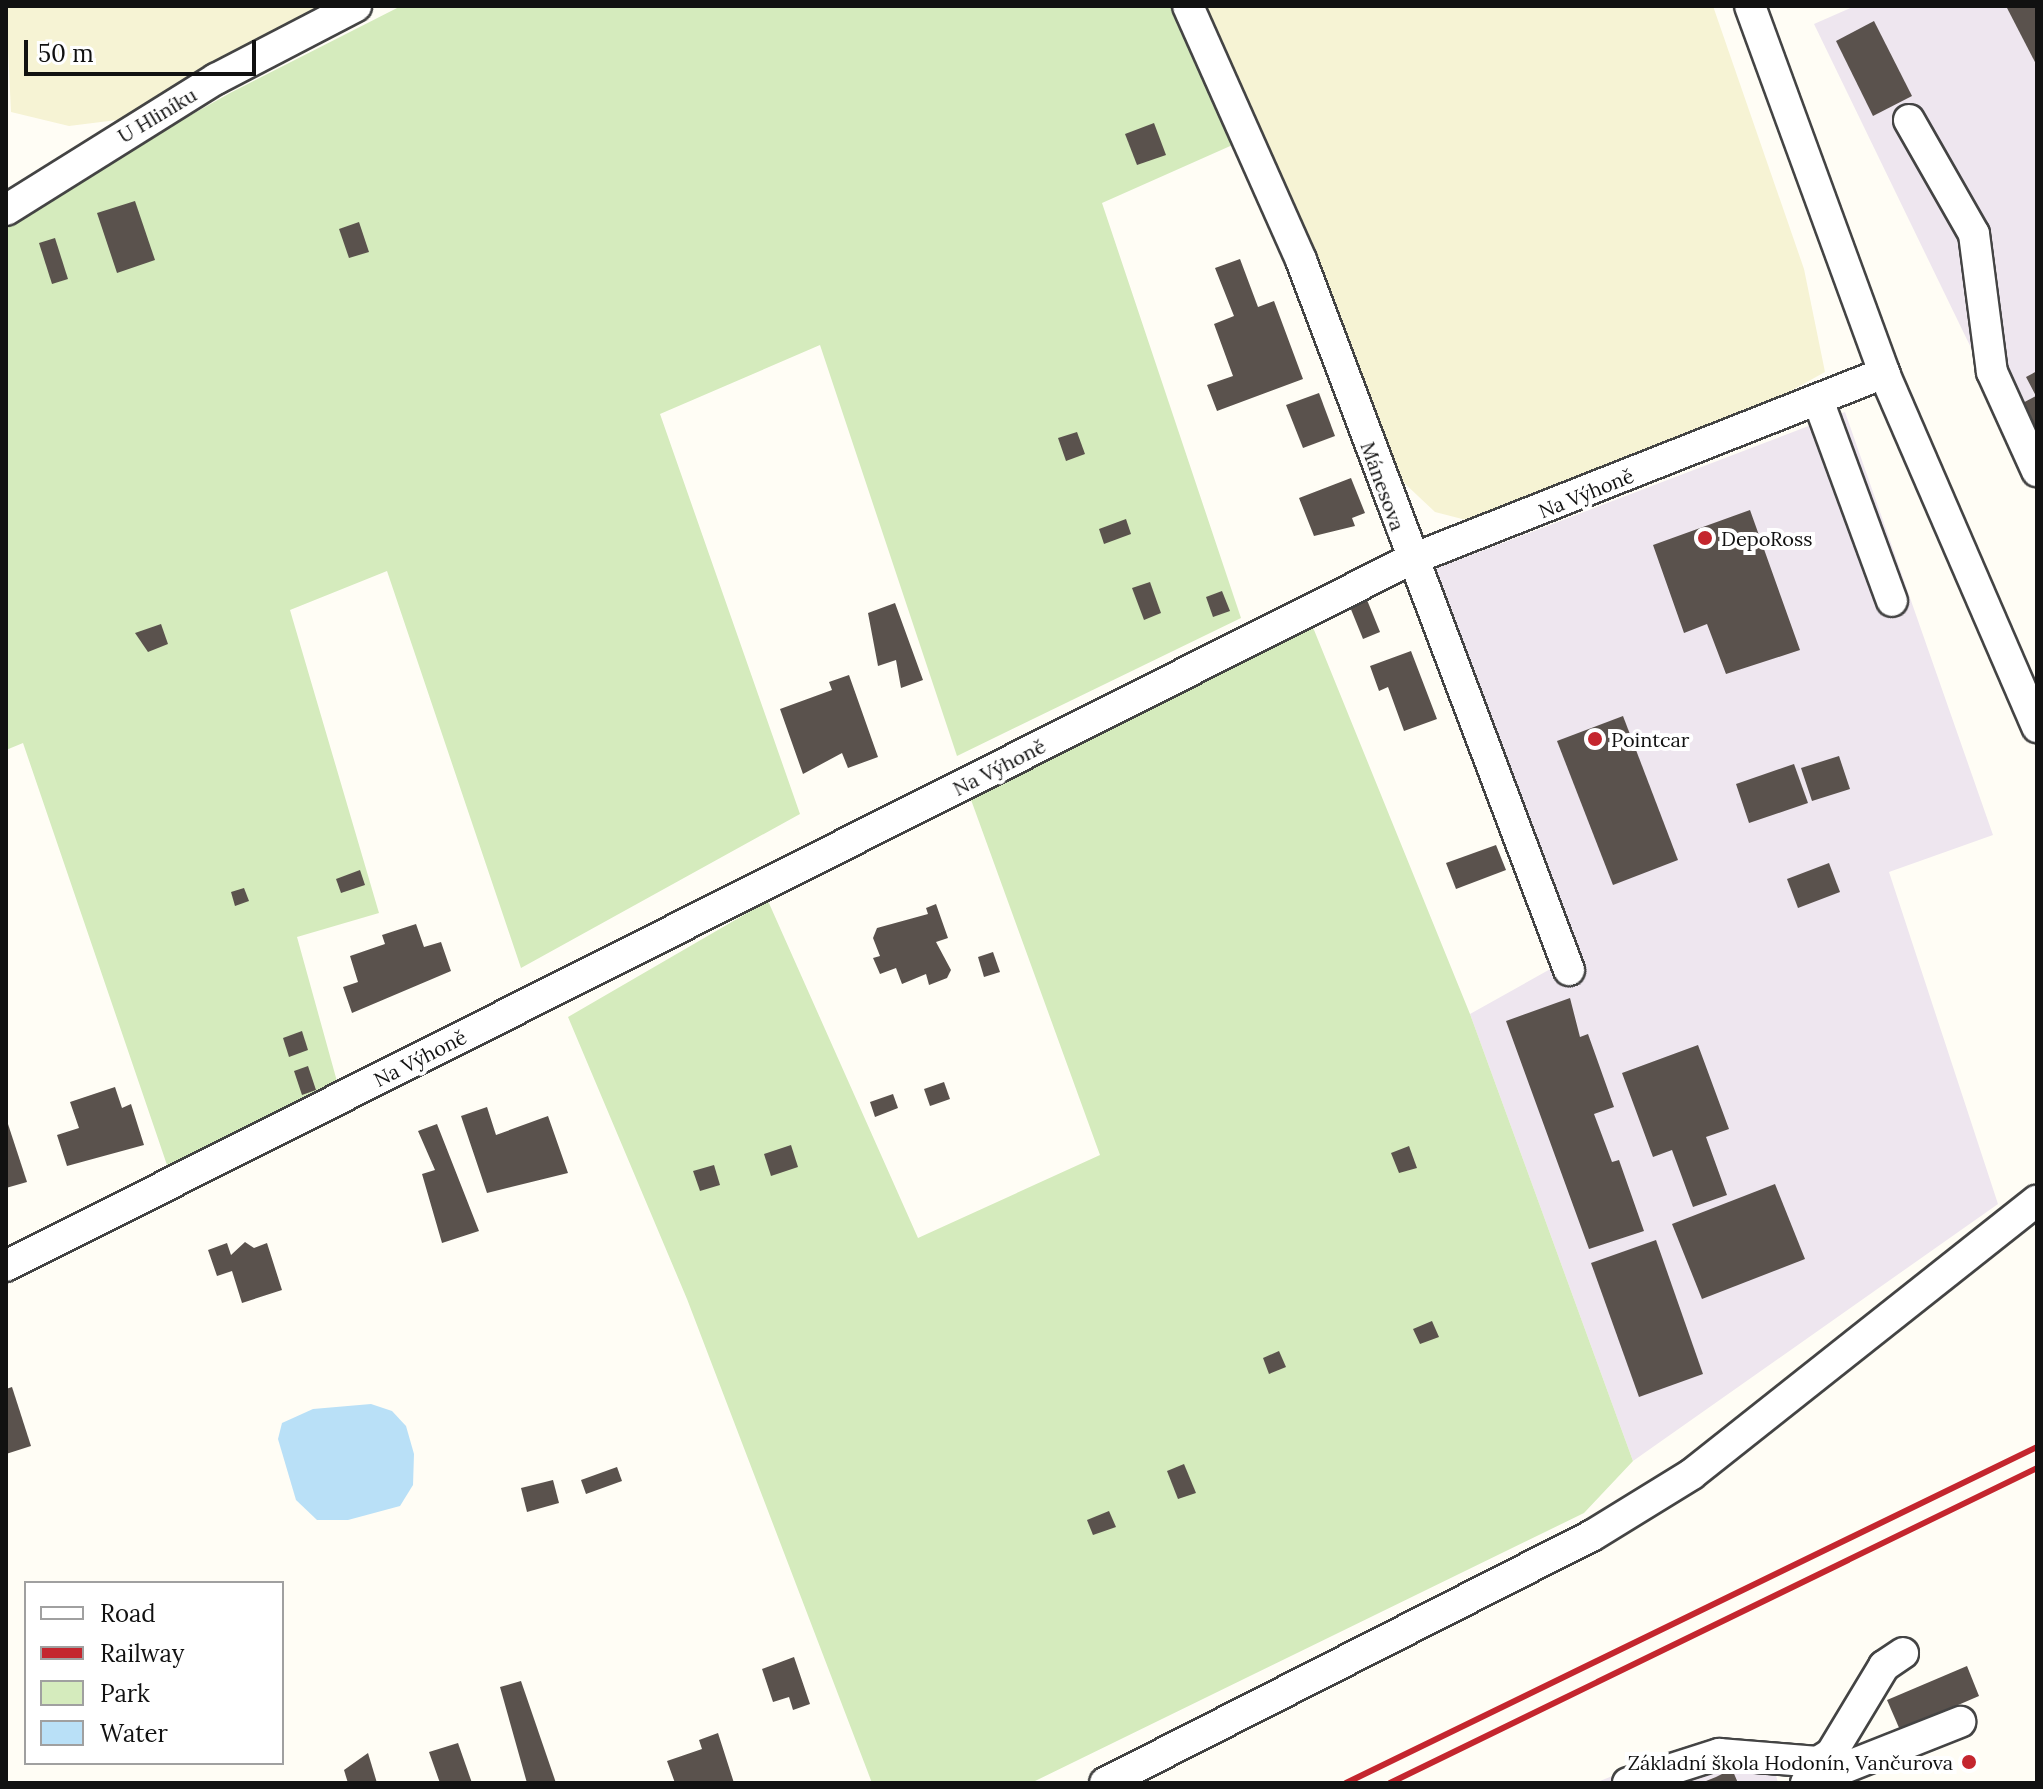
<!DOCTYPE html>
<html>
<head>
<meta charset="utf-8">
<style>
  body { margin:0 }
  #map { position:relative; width:2043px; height:1789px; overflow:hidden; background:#fffdf5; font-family:Lora,serif }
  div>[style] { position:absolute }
  .industrial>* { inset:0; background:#eee6ef }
  .farmland>* { inset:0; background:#f6f3d4 }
  .green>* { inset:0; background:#d5ebbd }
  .water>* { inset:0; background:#b9e0f7 }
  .building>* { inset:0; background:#5a524d }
  .roads { filter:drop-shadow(2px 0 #444) drop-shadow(-2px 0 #444) drop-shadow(0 2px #444) drop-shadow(0 -2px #444) }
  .minor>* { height:30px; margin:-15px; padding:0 15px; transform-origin:15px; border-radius:15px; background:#fff }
  .rail>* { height:6px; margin:-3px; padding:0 3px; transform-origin:3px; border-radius:3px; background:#c4262e }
  .dots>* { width:22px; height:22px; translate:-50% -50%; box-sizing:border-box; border:4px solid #fff; border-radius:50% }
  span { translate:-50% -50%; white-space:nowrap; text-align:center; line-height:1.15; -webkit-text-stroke:8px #fff; paint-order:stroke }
  .street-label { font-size:20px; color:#111 }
  .poi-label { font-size:20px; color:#111 }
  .left { translate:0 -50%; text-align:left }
  .right { translate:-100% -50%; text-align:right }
  .frame { position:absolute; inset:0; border:8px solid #111; pointer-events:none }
  .legend { position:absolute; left:24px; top:1581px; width:260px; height:184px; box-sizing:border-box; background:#fff; border:2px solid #a0a0a0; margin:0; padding:10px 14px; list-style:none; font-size:24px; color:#111 }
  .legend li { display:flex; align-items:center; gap:16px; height:40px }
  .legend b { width:40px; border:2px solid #a0a0a0 }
  .scale { position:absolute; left:24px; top:40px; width:232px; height:36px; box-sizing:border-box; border:4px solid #111; border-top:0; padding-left:10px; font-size:24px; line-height:28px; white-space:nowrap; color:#111; -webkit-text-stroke:6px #fff; paint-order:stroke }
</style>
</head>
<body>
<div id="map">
  <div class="industrial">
    <div style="clip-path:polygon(1855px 6px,2037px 6px,2037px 484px,1814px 24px)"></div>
    <div style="clip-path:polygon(1845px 412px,1993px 835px,1889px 872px,1998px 1204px,1633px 1461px,1470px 1014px,1570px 958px,1414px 577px)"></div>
    <div style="clip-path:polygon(1768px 1745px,1778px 1783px,1595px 1783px,1662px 1756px)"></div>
  </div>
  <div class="farmland">
    <div style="clip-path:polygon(6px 6px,326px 6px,125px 119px,69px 126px,11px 112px)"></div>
    <div style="clip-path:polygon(1205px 6px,1713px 6px,1804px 269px,1825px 372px,1778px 398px,1518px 506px,1470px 521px,1435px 512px,1384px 464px)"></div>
  </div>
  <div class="green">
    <div style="clip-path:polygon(401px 6px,1181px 6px,1237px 143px,1102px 203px,1241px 618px,957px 756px,820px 345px,660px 414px,800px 814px,521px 968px,387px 571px,290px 610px,379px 913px,297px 937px,338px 1085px,167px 1165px,23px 743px,6px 750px,6px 219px,230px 93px)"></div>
    <div style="clip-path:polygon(1312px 625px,1470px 1014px,1633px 1461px,1584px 1513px,1031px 1783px,872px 1783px,687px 1299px,568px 1017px,768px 901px,918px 1238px,1100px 1155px,970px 797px)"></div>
  </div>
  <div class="water">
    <div style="clip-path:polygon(371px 1404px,392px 1411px,406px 1426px,414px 1454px,413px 1485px,400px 1506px,348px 1520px,317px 1520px,296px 1500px,278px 1439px,282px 1423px,313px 1409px)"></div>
  </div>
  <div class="building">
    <div style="clip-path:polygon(2006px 6px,2037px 6px,2037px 66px)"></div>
    <div style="clip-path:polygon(1874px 21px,1912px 96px,1873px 116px,1836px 41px)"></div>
    <div style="clip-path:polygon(1154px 123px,1166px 155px,1137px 165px,1125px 134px)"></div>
    <div style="clip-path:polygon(135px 201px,155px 260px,117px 273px,97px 213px)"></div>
    <div style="clip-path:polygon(359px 222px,369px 252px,349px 258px,339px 229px)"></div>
    <div style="clip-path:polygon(55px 238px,68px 279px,52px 284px,39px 243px)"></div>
    <div style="clip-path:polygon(1240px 259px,1258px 307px,1274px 301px,1303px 379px,1217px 411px,1207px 385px,1233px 376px,1214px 324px,1234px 316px,1215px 268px)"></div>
    <div style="clip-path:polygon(2037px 371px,2037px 443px,2017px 406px,2036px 396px,2026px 377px)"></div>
    <div style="clip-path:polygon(1319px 393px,1335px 436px,1303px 448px,1286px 405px)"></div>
    <div style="clip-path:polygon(1077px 432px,1085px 454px,1066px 461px,1058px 438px)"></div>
    <div style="clip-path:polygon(1351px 478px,1365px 513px,1352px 518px,1355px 526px,1314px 536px,1299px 498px)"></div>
    <div style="clip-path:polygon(1750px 510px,1800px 650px,1726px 674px,1707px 624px,1684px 633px,1653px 545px)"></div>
    <div style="clip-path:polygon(1126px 519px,1131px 534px,1104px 544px,1099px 529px)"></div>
    <div style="clip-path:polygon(1150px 582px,1161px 613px,1144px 620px,1132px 588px)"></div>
    <div style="clip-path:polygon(1222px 591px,1230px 611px,1213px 617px,1206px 597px)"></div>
    <div style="clip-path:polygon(1367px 600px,1380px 632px,1363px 639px,1350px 607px)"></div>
    <div style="clip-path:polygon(895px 603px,923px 680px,901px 688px,896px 660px,878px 666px,868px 613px)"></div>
    <div style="clip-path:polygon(161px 624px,168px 644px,148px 652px,135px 633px)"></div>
    <div style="clip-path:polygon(1411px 651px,1437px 719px,1404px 731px,1388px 687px,1379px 691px,1370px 666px)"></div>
    <div style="clip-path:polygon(849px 675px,878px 757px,848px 768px,842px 753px,803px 774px,780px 709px,832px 690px,829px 682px)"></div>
    <div style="clip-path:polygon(1623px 716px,1678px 860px,1613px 885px,1557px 741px)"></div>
    <div style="clip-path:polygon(1839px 756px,1850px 789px,1812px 801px,1801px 768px)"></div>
    <div style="clip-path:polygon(1794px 764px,1808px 803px,1749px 823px,1736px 784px)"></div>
    <div style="clip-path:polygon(1496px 845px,1506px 870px,1456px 889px,1446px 863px)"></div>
    <div style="clip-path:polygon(1829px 863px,1840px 892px,1798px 908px,1787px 879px)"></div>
    <div style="clip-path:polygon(360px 870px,365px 885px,341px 893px,336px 879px)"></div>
    <div style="clip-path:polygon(244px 888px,249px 901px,235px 906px,231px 892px)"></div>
    <div style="clip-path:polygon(936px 904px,948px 938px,936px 942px,951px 970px,947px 978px,929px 985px,926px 974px,902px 984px,896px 968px,880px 974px,873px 958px,880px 956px,873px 938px,877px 928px,928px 914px,926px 908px)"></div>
    <div style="clip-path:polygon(416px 924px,424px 947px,441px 942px,451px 971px,352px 1013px,343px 987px,358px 982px,350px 956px,385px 944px,382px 935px)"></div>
    <div style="clip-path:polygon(993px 952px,1000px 972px,984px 977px,978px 957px)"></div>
    <div style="clip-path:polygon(1570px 998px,1580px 1037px,1588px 1034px,1614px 1107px,1594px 1114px,1612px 1162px,1619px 1160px,1644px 1231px,1589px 1249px,1506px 1021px)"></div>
    <div style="clip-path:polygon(302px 1031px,308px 1050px,289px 1057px,283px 1038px)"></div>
    <div style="clip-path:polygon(1698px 1045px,1729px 1129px,1706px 1137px,1727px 1195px,1693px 1207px,1672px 1150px,1653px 1157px,1622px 1073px)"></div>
    <div style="clip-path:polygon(308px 1066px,316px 1090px,302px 1095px,294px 1071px)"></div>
    <div style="clip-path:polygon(944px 1082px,950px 1099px,930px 1106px,924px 1089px)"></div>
    <div style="clip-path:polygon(115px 1087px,122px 1108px,131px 1104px,144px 1145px,67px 1166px,57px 1135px,79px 1128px,70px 1102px)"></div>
    <div style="clip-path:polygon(893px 1094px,898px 1108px,875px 1117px,870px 1102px)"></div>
    <div style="clip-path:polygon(487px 1107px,496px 1135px,548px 1116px,568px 1173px,487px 1193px,461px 1116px)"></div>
    <div style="clip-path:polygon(6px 1118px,27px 1182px,6px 1188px)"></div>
    <div style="clip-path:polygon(437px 1124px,479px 1231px,442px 1243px,422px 1174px,435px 1170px,418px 1131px)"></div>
    <div style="clip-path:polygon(791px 1145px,798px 1167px,771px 1176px,764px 1154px)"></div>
    <div style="clip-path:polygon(1409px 1146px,1417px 1168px,1399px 1173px,1391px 1153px)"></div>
    <div style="clip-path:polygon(714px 1165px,720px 1185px,700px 1191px,693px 1171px)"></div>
    <div style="clip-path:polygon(1775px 1184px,1805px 1259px,1702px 1299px,1672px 1224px)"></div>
    <div style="clip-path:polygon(1656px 1240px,1703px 1374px,1639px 1397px,1591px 1263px)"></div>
    <div style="clip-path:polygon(245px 1242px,254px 1248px,267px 1243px,282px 1290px,242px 1303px,232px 1271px,217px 1276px,208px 1250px,227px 1243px,231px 1255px)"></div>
    <div style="clip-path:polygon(1432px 1321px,1439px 1337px,1420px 1344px,1413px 1329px)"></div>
    <div style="clip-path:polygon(1279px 1351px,1286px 1367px,1269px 1374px,1263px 1358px)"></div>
    <div style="clip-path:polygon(12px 1387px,31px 1446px,6px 1454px,6px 1389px)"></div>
    <div style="clip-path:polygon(1184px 1464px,1196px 1493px,1178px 1499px,1167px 1471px)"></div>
    <div style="clip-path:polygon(617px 1467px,622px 1481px,586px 1494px,581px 1480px)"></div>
    <div style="clip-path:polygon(553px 1480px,559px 1503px,527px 1512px,521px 1488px)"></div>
    <div style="clip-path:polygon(1109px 1511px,1116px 1527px,1093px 1535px,1087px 1520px)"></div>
    <div style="clip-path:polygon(794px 1657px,810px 1704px,793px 1710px,789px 1697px,773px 1702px,762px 1669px)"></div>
    <div style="clip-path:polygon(1967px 1666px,1979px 1696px,1900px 1730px,1887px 1700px)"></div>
    <div style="clip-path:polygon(521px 1681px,556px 1783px,527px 1783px,500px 1687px)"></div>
    <div style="clip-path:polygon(718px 1733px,734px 1783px,675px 1783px,667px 1761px,702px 1749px,699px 1740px)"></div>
    <div style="clip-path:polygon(458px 1743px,472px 1783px,440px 1783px,429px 1752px)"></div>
    <div style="clip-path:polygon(368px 1753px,377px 1783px,348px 1783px,344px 1770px)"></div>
    <div style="clip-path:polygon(1732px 1769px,1738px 1783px,1701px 1783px,1716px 1777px)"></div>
  </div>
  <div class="roads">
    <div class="minor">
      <div style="left:1188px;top:6px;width:278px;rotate:66deg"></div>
      <div style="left:1301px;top:260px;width:759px;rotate:69.32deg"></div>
      <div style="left:1750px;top:6px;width:391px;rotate:69.9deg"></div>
      <div style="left:1884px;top:373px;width:386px;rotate:66.6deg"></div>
      <div style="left:1909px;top:120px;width:131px;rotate:60.3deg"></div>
      <div style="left:1974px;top:234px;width:139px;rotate:82.6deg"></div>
      <div style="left:1992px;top:372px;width:109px;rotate:65.6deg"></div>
      <div style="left:6px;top:210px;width:248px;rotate:-32deg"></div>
      <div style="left:216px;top:79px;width:158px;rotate:-27.5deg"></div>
      <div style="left:1818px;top:400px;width:214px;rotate:69.8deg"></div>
      <div style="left:6px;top:1266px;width:1572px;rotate:-26.7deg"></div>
      <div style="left:1410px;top:560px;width:510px;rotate:-21.53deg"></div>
      <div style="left:1105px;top:1783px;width:547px;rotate:-26.94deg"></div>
      <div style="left:1593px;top:1535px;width:116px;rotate:-31.6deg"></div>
      <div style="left:1692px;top:1474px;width:440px;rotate:-38.4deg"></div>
      <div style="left:1628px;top:1783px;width:96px;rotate:-17.7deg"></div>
      <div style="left:1719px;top:1754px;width:99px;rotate:4.6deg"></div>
      <div style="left:1818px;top:1762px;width:15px;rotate:-32deg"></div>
      <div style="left:1831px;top:1754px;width:103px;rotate:-58.9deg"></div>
      <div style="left:1884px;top:1666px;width:23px;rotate:-34deg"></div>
      <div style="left:1806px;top:1783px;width:166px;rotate:-21.6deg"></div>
    </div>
  </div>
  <div class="rail">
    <div style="left:1346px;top:1783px;width:768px;rotate:-25.93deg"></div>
    <div style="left:1390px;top:1783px;width:720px;rotate:-25.96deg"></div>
  </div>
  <div class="dots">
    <div style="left:1705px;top:538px;background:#c4262e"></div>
    <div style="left:1595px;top:739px;background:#c4262e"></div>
    <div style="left:1969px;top:1762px;background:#c4262e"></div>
  </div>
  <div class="street-label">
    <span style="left:157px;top:115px;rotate:-31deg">U Hliníku</span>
    <span style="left:1383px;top:486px;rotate:70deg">Mánesova</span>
    <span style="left:1586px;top:493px;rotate:-22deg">Na Výhoně</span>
    <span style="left:999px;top:767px;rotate:-27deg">Na Výhoně</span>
    <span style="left:420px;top:1058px;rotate:-27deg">Na Výhoně</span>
  </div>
  <div class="poi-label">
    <span class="left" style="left:1721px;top:538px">DepoRoss</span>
    <span class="left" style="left:1611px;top:739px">Pointcar</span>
    <span class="right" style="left:1953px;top:1762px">Základní škola Hodonín, Vančurova</span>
  </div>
  <div class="frame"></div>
  <ul class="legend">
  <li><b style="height:10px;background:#fff"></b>Road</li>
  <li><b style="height:10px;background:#c4262e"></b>Railway</li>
  <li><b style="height:22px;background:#d5ebbd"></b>Park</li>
  <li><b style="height:22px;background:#b9e0f7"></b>Water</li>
  </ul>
  <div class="scale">50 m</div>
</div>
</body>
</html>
